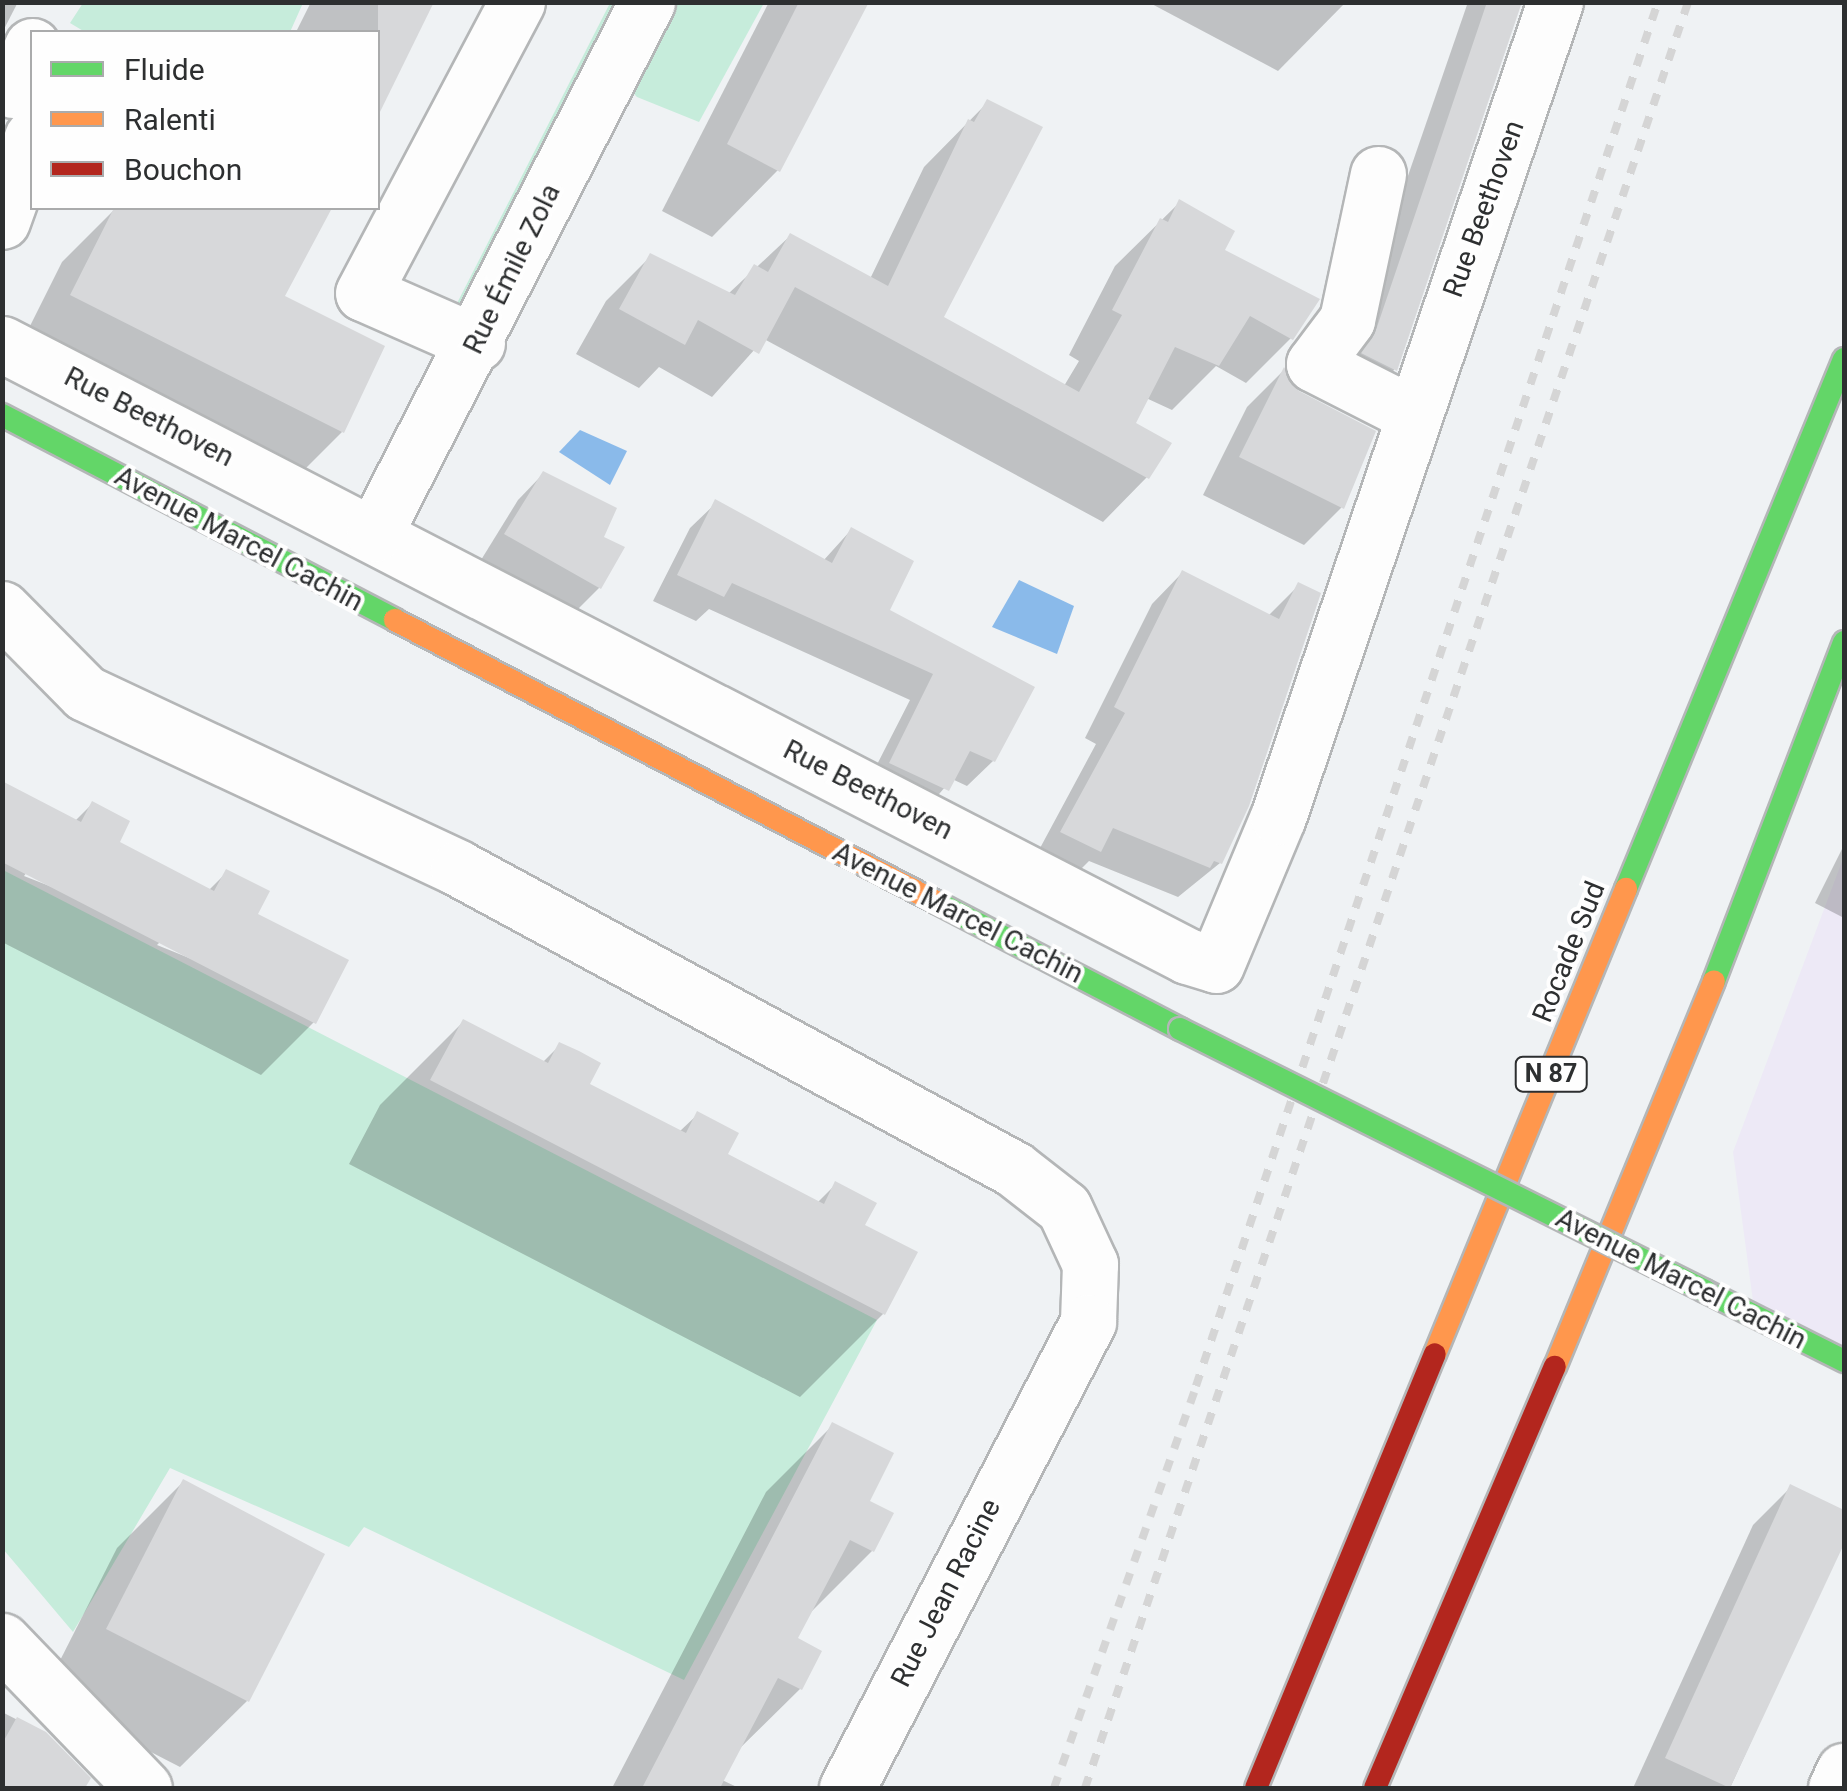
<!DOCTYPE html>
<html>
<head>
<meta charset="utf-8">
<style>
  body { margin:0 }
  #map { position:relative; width:1847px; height:1791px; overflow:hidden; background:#eff2f4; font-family:Roboto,sans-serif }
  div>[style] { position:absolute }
  .commercial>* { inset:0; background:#ede9f6 }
  .green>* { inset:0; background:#c6ecdb }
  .water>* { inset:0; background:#8abaea }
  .shadow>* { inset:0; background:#0003 }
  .building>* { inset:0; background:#d7d8da }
  .roads { filter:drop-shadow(2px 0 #b4b6b7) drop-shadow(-2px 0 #b4b6b7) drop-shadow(0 2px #b4b6b7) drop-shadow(0 -2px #b4b6b7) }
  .street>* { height:55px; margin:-27.5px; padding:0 27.5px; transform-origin:27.5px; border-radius:27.5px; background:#fdfdfd }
  .fast>* { height:22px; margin:-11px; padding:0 11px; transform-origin:11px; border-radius:11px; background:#63d668 }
  .slow>* { height:22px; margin:-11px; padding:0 11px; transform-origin:11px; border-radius:11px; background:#ff974d }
  .jam>* { height:22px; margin:-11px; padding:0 11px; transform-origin:11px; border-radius:11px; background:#b3261e }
  .rail>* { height:8px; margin-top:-4px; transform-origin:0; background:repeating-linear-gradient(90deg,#d5d5d5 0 12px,transparent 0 24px) }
  .bridges { filter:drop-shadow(2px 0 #b4b6b7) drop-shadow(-2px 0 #b4b6b7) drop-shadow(0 2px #b4b6b7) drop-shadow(0 -2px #b4b6b7) }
  .fast-bridge>* { height:22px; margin:-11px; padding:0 11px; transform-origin:11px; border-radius:11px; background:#63d668 }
  span { translate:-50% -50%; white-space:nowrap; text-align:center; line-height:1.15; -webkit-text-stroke:8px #fefefe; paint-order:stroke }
  .shield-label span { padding:2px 8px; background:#fefefe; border:2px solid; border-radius:8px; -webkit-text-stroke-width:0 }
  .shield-label { font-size:25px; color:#2d2f30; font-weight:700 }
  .street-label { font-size:28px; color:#2d2f30 }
  .frame { position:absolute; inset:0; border:5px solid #2d2f30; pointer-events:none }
  .legend { position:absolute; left:30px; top:30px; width:350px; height:180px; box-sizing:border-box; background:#fefefe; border:2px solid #aaabac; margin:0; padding:12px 18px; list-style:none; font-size:30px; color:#2d2f30 }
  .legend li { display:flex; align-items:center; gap:20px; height:50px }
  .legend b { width:50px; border:2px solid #aaabac }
</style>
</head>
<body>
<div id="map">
  <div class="commercial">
    <div style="clip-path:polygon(1844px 856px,1844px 1361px,1755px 1316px,1733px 1152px)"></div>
  </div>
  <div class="green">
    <div style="clip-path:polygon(83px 3px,83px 2px,303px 3px,290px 32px,85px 32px,70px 23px)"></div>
    <div style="clip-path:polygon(610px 3px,638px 3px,475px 323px,451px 315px)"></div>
    <div style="clip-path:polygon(657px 3px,764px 3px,699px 122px,637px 97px,618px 77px)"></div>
    <div style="clip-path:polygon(3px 870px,877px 1320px,684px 1680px,364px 1527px,349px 1547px,170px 1468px,73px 1632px,3px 1549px)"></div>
  </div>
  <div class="water">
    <div style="clip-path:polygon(580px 430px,627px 451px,610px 485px,559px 452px)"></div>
    <div style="clip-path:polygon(1019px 580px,1074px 606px,1057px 654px,992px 627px)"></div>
  </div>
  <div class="shadow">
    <div style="clip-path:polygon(2px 2px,18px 2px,2px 33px)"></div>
    <div style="clip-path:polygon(311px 2px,433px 2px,378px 111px,378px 32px,296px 32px)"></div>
    <div style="clip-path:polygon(769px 2px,866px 2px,778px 170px,712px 237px,662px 211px)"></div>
    <div style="clip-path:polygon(1148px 2px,1346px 2px,1278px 71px)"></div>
    <div style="clip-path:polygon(1468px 2px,1519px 2px,1394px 370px,1360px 404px,1343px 364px)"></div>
    <div style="clip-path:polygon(988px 102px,941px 318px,1064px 386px,1079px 361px,1069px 355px,1115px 266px,1180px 202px,1291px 338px,1246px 383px,1216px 366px,1172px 410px,1146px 398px,1133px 424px,1147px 477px,1103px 522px,764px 339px,712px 397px,659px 367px,639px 388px,576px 354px,606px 301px,651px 256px,728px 294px,790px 236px,870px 279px,924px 167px)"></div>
    <div style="clip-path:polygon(199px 208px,328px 208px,282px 297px,342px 432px,290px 484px,19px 348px,62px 262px,115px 209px,193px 214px)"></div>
    <div style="clip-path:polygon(1283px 371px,1297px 393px,1373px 432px,1341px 508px,1304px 545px,1203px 495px,1247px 407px)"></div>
    <div style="clip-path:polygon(543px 474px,601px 538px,599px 588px,574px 613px,481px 560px,518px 500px)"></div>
    <div style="clip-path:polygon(716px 503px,823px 561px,851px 530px,886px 611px,1031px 688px,993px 761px,967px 786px,952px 779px,921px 815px,865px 788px,910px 700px,709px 609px,696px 621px,653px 601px,690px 528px)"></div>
    <div style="clip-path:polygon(1182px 573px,1268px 616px,1299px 585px,1220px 863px,1178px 897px,1089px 861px,1069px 881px,1032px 863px,1096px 744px,1085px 738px,1152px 604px)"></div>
    <div style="clip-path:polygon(evenodd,2px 784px,75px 821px,92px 804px,116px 843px,208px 891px,227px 872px,314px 1022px,261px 1075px,2px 942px,2px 784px,27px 872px,70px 894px,24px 876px,27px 872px,2px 784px,161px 941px,209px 966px,157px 945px,161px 941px)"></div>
    <div style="clip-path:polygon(1844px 845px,1844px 918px,1815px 903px)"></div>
    <div style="clip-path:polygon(463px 1022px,542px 1063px,560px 1045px,586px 1085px,679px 1132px,698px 1114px,724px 1155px,817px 1203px,836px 1184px,862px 1226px,883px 1314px,800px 1397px,349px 1164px,380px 1105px)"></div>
    <div style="clip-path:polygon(833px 1425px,866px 1502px,891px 1514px,872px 1551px,808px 1615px,795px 1639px,800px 1689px,737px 1751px,722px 1780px,739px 1788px,612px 1788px,766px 1492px)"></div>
    <div style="clip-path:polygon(183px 1482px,247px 1701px,180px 1767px,42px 1696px,117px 1548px)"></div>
    <div style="clip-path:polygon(1791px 1487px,1844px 1512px,1844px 1538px,1730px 1788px,1633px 1788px,1753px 1525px)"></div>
    <div style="clip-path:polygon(2px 1712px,45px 1734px,88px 1778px,82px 1788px,2px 1788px)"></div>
  </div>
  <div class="building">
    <div style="clip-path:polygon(378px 2px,434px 2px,378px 116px)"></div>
    <div style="clip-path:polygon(799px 2px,869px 2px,780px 172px,727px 144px)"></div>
    <div style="clip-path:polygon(1487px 2px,1522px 2px,1397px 371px,1361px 353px,1377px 327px)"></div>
    <div style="clip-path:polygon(987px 99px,1043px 127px,944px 317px,1079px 392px,1122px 315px,1112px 310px,1160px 218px,1168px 222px,1179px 199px,1235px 231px,1225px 250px,1320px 299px,1293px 340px,1250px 316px,1219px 366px,1175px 347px,1136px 423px,1172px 443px,1149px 479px,795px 287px,759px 354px,698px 320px,685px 345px,619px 309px,650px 253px,735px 295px,754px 264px,768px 272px,790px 233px,888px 286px,968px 119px,974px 122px)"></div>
    <div style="clip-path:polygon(114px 208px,332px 208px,285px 296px,385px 346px,344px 433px,70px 295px)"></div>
    <div style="clip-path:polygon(1284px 367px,1299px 391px,1376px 431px,1344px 509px,1239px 457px)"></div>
    <div style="clip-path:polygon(543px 471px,617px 508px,604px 537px,625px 547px,601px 589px,504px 534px)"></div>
    <div style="clip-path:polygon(715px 499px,832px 563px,851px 527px,914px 561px,890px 610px,1035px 687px,995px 762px,970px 751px,949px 791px,889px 763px,933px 674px,732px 583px,724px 597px,677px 575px)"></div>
    <div style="clip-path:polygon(1182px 570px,1279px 619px,1298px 582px,1321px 593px,1249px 806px,1222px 864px,1214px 861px,1210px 868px,1113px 828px,1101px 852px,1060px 832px,1125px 713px,1114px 707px)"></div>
    <div style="clip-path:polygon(2px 781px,81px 822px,92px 801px,130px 821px,120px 842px,214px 891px,226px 869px,270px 891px,258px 914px,349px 960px,316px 1024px,2px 862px)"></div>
    <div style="clip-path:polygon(463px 1019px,548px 1063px,559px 1042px,579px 1051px,601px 1063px,590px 1084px,686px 1133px,697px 1111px,739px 1133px,728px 1154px,824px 1204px,835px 1181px,877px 1203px,865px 1225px,918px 1252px,885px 1315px,430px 1080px)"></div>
    <div style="clip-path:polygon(832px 1422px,894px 1453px,870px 1501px,894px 1513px,874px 1552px,850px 1540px,798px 1638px,822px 1651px,802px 1690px,778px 1678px,720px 1788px,642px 1788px)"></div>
    <div style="clip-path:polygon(183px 1479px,325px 1554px,249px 1702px,106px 1629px)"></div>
    <div style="clip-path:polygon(1790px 1484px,1844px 1510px,1844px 1544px,1730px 1788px,1665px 1758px)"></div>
    <div style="clip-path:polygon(17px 1717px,46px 1732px,91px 1778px,85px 1788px,2px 1788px,2px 1744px)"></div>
  </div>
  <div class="roads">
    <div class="street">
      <div style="left:13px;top:90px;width:48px;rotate:-66.6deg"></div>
      <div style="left:1378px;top:174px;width:149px;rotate:102deg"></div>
      <div style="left:1347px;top:320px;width:55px;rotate:126.9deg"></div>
      <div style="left:1314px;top:364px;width:108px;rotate:27deg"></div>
      <div style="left:2px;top:221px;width:89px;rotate:-70.3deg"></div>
      <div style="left:477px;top:343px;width:124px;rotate:-156.3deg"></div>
      <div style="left:363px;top:293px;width:329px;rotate:-62.1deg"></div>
      <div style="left:2px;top:344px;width:1334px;rotate:27.31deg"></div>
      <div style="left:1187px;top:956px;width:30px;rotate:17deg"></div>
      <div style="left:1216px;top:965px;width:160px;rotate:-67.3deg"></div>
      <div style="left:1278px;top:817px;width:861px;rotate:-71.23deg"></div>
      <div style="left:374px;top:534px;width:598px;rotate:-62.84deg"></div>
      <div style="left:2px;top:609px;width:118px;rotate:45.3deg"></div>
      <div style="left:85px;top:693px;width:412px;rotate:25.1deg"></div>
      <div style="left:458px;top:868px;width:632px;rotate:28.43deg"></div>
      <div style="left:1014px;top:1169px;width:63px;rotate:38deg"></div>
      <div style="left:1064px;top:1208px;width:62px;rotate:65.1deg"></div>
      <div style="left:1090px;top:1264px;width:58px;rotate:92deg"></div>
      <div style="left:1088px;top:1322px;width:525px;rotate:117.35deg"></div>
      <div style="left:2px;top:1641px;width:204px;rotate:46deg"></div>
      <div style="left:1836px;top:1788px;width:19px;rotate:-65deg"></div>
    </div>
    <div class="fast">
      <div style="left:2px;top:415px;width:443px;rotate:27.5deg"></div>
      <div style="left:1626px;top:889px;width:573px;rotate:-67.64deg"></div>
      <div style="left:936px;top:902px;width:275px;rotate:27.5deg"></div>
      <div style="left:1714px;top:981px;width:363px;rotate:-69deg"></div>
      <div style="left:1705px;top:1291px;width:156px;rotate:26.7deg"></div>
    </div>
    <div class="slow">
      <div style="left:395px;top:620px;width:610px;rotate:27.53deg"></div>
      <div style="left:1435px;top:1354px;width:503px;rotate:-67.67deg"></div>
      <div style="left:1555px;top:1367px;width:417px;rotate:-67.6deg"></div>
    </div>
    <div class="jam">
      <div style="left:1256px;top:1788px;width:469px;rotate:-67.6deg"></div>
      <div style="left:1375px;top:1788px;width:458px;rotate:-66.9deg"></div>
    </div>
  </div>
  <div class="rail">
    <div style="left:1054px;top:1788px;width:426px;rotate:-70.5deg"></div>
    <div style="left:1196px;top:1386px;width:1459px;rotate:-71.54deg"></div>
    <div style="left:1085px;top:1788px;width:1885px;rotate:-71.34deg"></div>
  </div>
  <div class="bridges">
    <div class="fast-bridge">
      <div style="left:1180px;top:1029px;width:587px;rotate:26.52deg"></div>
    </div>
  </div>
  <div class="shield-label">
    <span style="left:1551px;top:1074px">N 87</span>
  </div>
  <div class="street-label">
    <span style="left:1484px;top:209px;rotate:-70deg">Rue Beethoven</span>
    <span style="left:512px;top:269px;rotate:-64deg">Rue Émile Zola</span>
    <span style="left:149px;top:417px;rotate:27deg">Rue Beethoven</span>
    <span style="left:239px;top:539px;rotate:28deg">Avenue Marcel Cachin</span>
    <span style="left:868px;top:790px;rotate:27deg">Rue Beethoven</span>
    <span style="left:958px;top:913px;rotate:27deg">Avenue Marcel Cachin</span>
    <span style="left:1569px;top:952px;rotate:-68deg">Rocade Sud</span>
    <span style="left:1681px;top:1279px;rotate:27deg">Avenue Marcel Cachin</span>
    <span style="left:946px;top:1593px;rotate:-63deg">Rue Jean Racine</span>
  </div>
  <div class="frame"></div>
  <ul class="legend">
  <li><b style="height:12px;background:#63d668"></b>Fluide</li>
  <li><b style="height:12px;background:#ff974d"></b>Ralenti</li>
  <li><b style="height:12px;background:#b3261e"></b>Bouchon</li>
  </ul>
</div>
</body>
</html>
